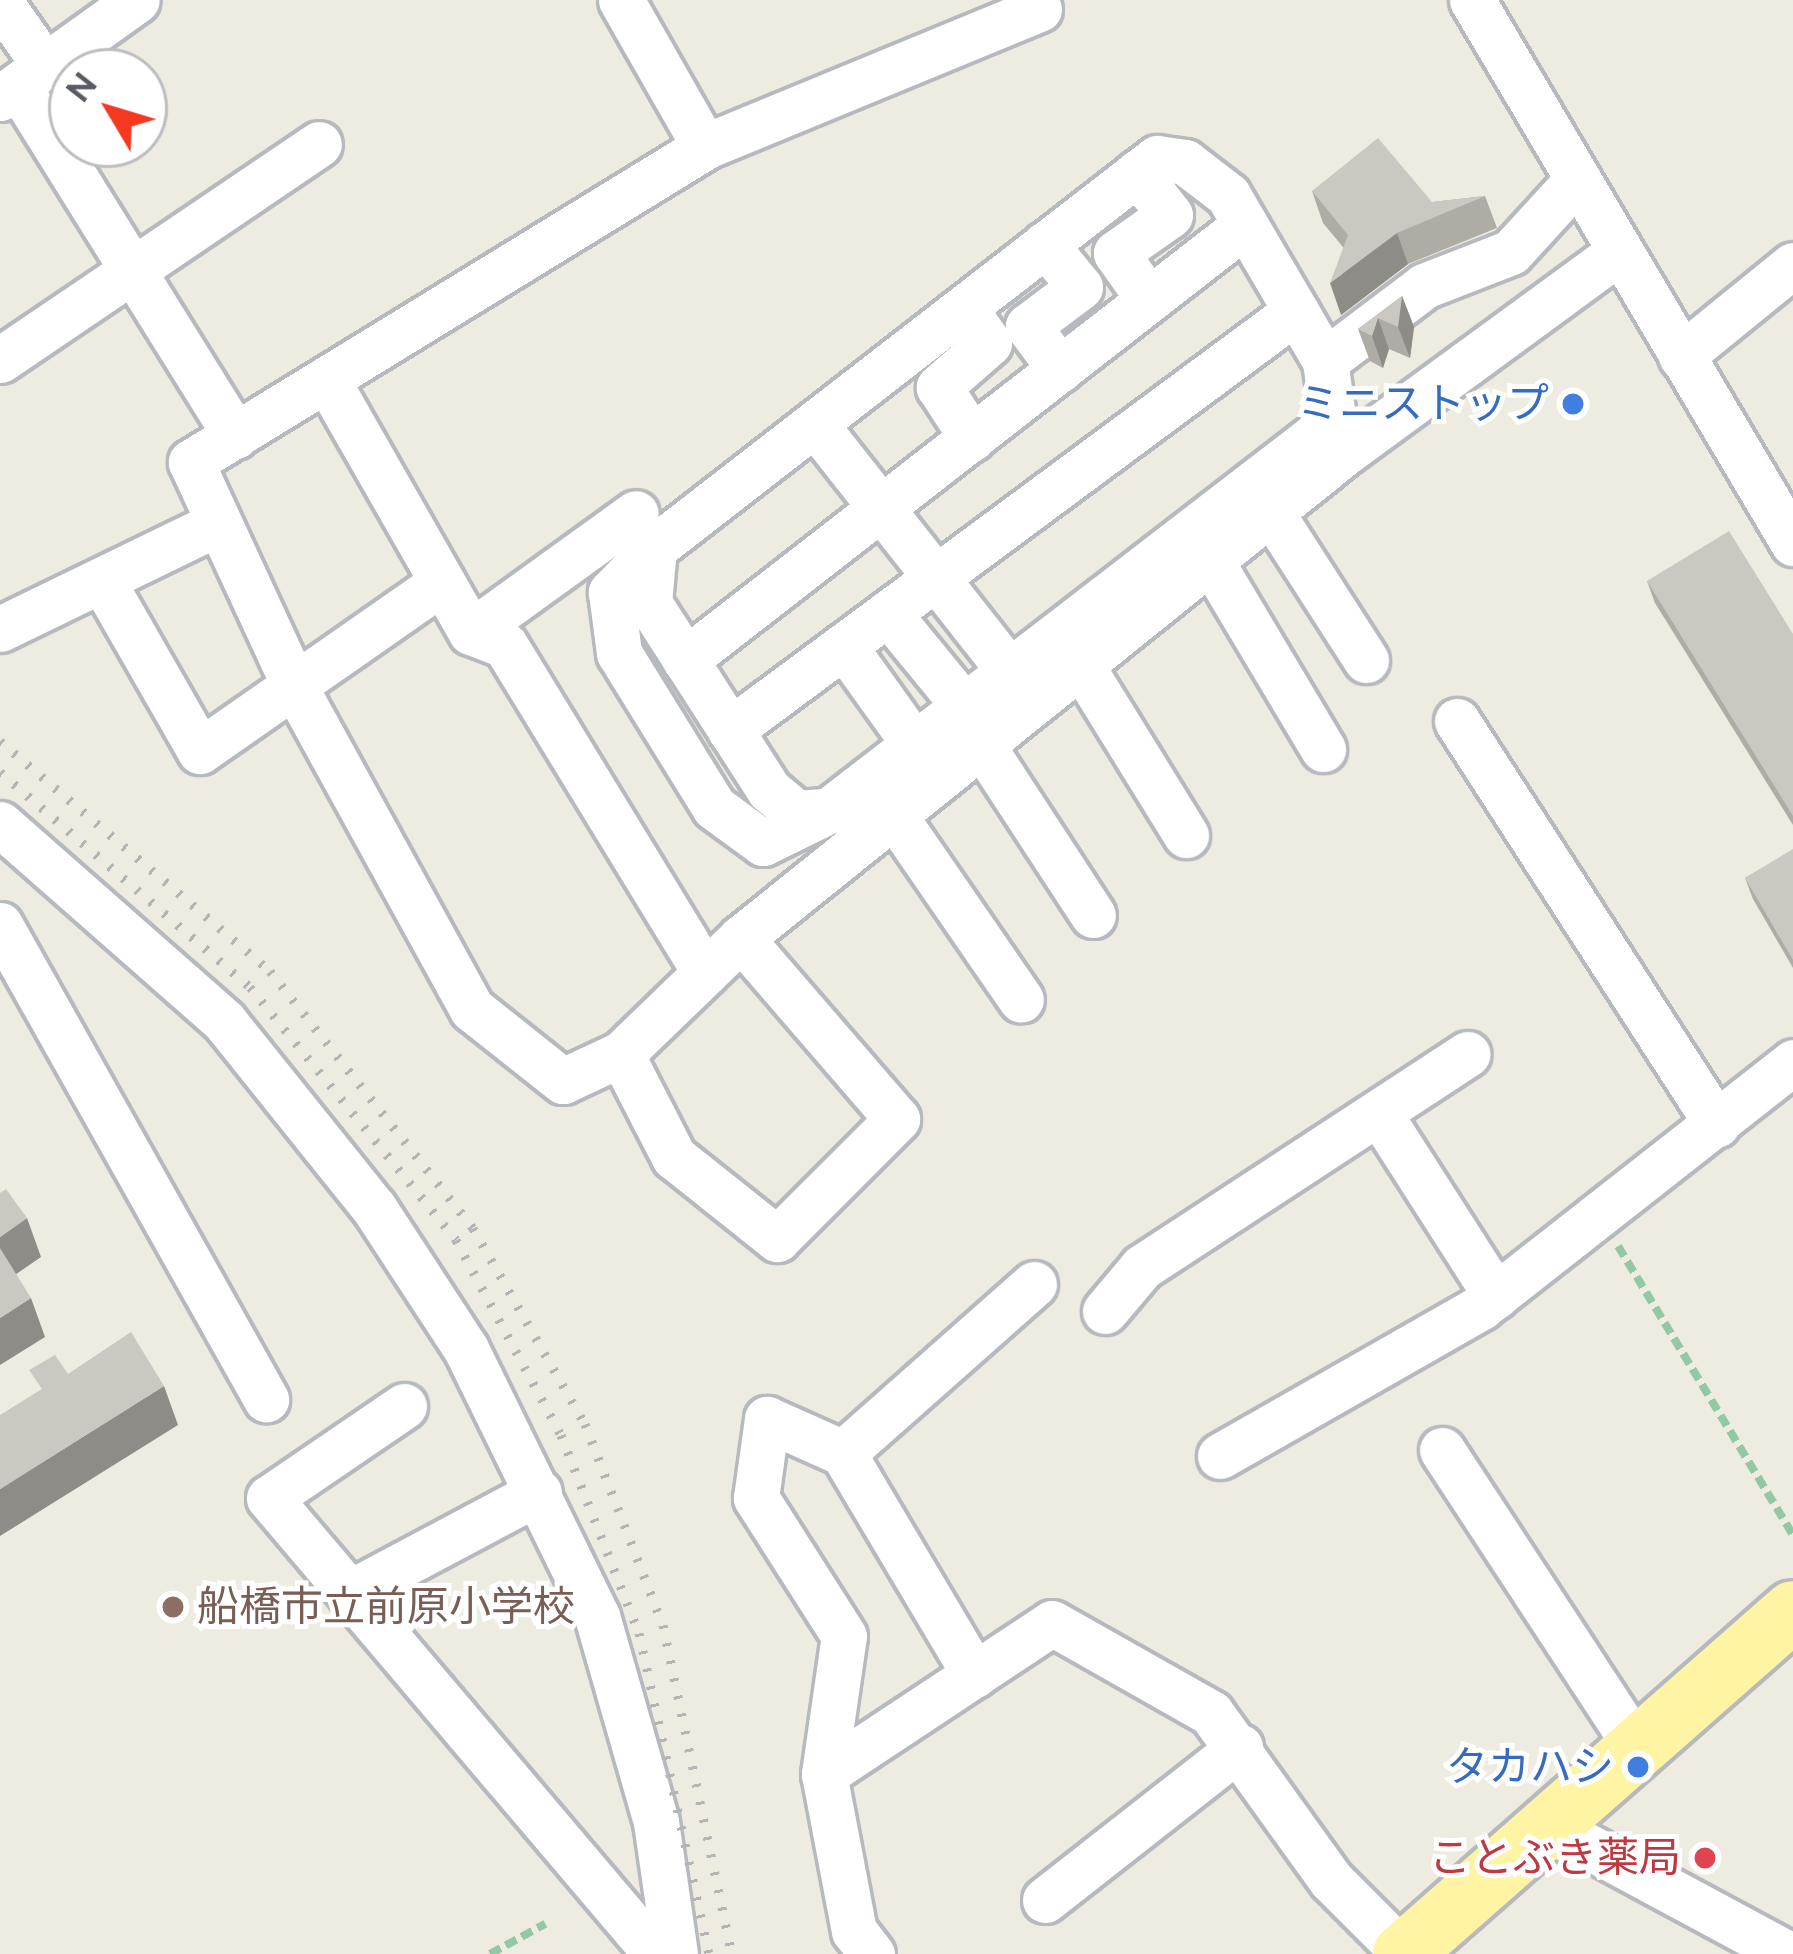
<!DOCTYPE html>
<html>
<head>
<meta charset="utf-8">
<style>
  body { margin:0 }
  #map { position:relative; width:1793px; height:1954px; overflow:hidden; background:#eeebe1; font-family:Raleway,"Noto Sans JP",sans-serif }
  div>[style] { position:absolute }
  .path>* { height:8px; margin-top:-4px; transform-origin:0; background:repeating-linear-gradient(90deg,#93c8a4 0 12px,transparent 0 18px) }
  .roads { filter:drop-shadow(3px 0 #b6b9be) drop-shadow(-3px 0 #b6b9be) drop-shadow(0 3px #b6b9be) drop-shadow(0 -3px #b6b9be) }
  .minor>* { height:45px; margin:-22.5px; padding:0 22.5px; transform-origin:22.5px; border-radius:22.5px; background:#fff }
  .major>* { height:60px; margin:-30px; padding:0 30px; transform-origin:30px; border-radius:30px; background:#fff4a4 }
  .rail>* { height:9px; margin-top:-4.5px; transform-origin:0; background:repeating-linear-gradient(90deg,#b3b4b4 0 3px,transparent 0 18px) }
  .wall>* { inset:0; background:#aeaca5 }
  .shaded-wall>* { inset:0; background:#8d8c86 }
  .building>* { inset:0; background:#cac8c0 }
  .dots>* { width:33px; height:33px; translate:-50% -50%; box-sizing:border-box; border:6px solid #fff; border-radius:50% }
  span { translate:-50% -50%; white-space:nowrap; text-align:center; line-height:1.15; -webkit-text-stroke:10px #fff; paint-order:stroke }
  .shop-label { font-size:42px; color:#366cbe }
  .right { translate:-100% -50%; text-align:right }
  .education-label { font-size:42px; color:#785e54 }
  .left { translate:0 -50%; text-align:left }
  .health-label { font-size:42px; color:#be3a42 }
  .north { position:absolute; left:48px; top:48px; width:120px; height:120px; box-sizing:border-box; background:#fff; border:3px solid #bdbec1; border-radius:50%; rotate:308deg; font-size:33px; font-weight:700; line-height:48px; text-align:center; color:#595d63 }
  .north::after { content:''; display:block; margin:auto; width:42px; height:54px; background:#f53820; clip-path:polygon(50% 0,100% 100%,50% 72%,0 100%) }
</style>
</head>
<body>
<div id="map">
  <div class="path">
    <div style="left:1618px;top:1246px;width:338px;rotate:58.8deg"></div>
    <div style="left:490px;top:1954px;width:63px;rotate:-28.6deg"></div>
  </div>
  <div class="roads">
    <div class="minor">
      <div style="left:621px;top:0;width:169px;rotate:60.3deg"></div>
      <div style="left:1472px;top:0;width:631px;rotate:59.41deg"></div>
      <div style="left:0;top:2px;width:78px;rotate:54.9deg"></div>
      <div style="left:1039px;top:9px;width:361px;rotate:157.6deg"></div>
      <div style="left:705px;top:147px;width:603px;rotate:148.5deg"></div>
      <div style="left:191px;top:462px;width:250px;rotate:65.2deg"></div>
      <div style="left:296px;top:689px;width:365px;rotate:61.2deg"></div>
      <div style="left:472px;top:1009px;width:116px;rotate:38.4deg"></div>
      <div style="left:563px;top:1081px;width:64px;rotate:-25deg"></div>
      <div style="left:621px;top:1054px;width:167px;rotate:-44deg"></div>
      <div style="left:741px;top:938px;width:777px;rotate:-38.79deg"></div>
      <div style="left:1347px;top:451px;width:338px;rotate:-36.2deg"></div>
      <div style="left:18px;top:86px;width:412px;rotate:58.1deg"></div>
      <div style="left:0;top:98px;width:168px;rotate:-35.6deg"></div>
      <div style="left:1137px;top:173px;width:53px;rotate:51.8deg"></div>
      <div style="left:1170px;top:215px;width:66px;rotate:144.9deg"></div>
      <div style="left:1116px;top:253px;width:57px;rotate:54.9deg"></div>
      <div style="left:1045px;top:244px;width:55px;rotate:50.9deg"></div>
      <div style="left:1080px;top:287px;width:65px;rotate:143.1deg"></div>
      <div style="left:1028px;top:326px;width:54px;rotate:53.3deg"></div>
      <div style="left:964px;top:308px;width:43px;rotate:54.5deg"></div>
      <div style="left:989px;top:343px;width:67px;rotate:138.7deg"></div>
      <div style="left:939px;top:387px;width:61px;rotate:57.1deg"></div>
      <div style="left:1681px;top:356px;width:144px;rotate:-39.1deg"></div>
      <div style="left:0;top:360px;width:385px;rotate:-34.1deg"></div>
      <div style="left:1325px;top:361px;width:124px;rotate:-37.1deg"></div>
      <div style="left:1424px;top:286px;width:93px;rotate:-21.3deg"></div>
      <div style="left:1511px;top:252px;width:99px;rotate:-47.5deg"></div>
      <div style="left:327px;top:380px;width:290px;rotate:60.3deg"></div>
      <div style="left:471px;top:632px;width:36px;rotate:21deg"></div>
      <div style="left:505px;top:645px;width:384px;rotate:58.6deg"></div>
      <div style="left:815px;top:424px;width:315px;rotate:51.8deg"></div>
      <div style="left:1271px;top:512px;width:176px;rotate:57.3deg"></div>
      <div style="left:654px;top:548px;width:55px;rotate:95.2deg"></div>
      <div style="left:649px;top:603px;width:222px;rotate:57.3deg"></div>
      <div style="left:769px;top:790px;width:35px;rotate:40deg"></div>
      <div style="left:796px;top:813px;width:32px;rotate:-4deg"></div>
      <div style="left:828px;top:811px;width:617px;rotate:-37.63deg"></div>
      <div style="left:1317px;top:434px;width:28px;rotate:-58deg"></div>
      <div style="left:1332px;top:410px;width:49px;rotate:-98.1deg"></div>
      <div style="left:1325px;top:361px;width:192px;rotate:-120.3deg"></div>
      <div style="left:1228px;top:195px;width:54px;rotate:-142.5deg"></div>
      <div style="left:1185px;top:162px;width:28px;rotate:-172deg"></div>
      <div style="left:1157px;top:158px;width:636px;rotate:142.21deg"></div>
      <div style="left:654px;top:548px;width:62px;rotate:134.3deg"></div>
      <div style="left:611px;top:592px;width:62px;rotate:82.5deg"></div>
      <div style="left:619px;top:653px;width:181px;rotate:58.3deg"></div>
      <div style="left:714px;top:807px;width:61px;rotate:36.3deg"></div>
      <div style="left:763px;top:843px;width:72px;rotate:-26.2deg"></div>
      <div style="left:1211px;top:561px;width:219px;rotate:59.2deg"></div>
      <div style="left:102px;top:580px;width:197px;rotate:60.2deg"></div>
      <div style="left:200px;top:751px;width:295px;rotate:-34.9deg"></div>
      <div style="left:888px;top:613px;width:120px;rotate:50.7deg"></div>
      <div style="left:0;top:629px;width:242px;rotate:-25.9deg"></div>
      <div style="left:471px;top:632px;width:203px;rotate:-35.8deg"></div>
      <div style="left:844px;top:646px;width:122px;rotate:54.4deg"></div>
      <div style="left:685px;top:660px;width:709px;rotate:-37.84deg"></div>
      <div style="left:1081px;top:665px;width:200px;rotate:58.3deg"></div>
      <div style="left:1457px;top:721px;width:480px;rotate:57.2deg"></div>
      <div style="left:730px;top:730px;width:704px;rotate:-36.51deg"></div>
      <div style="left:982px;top:745px;width:203px;rotate:56.9deg"></div>
      <div style="left:894px;top:815px;width:224px;rotate:55.5deg"></div>
      <div style="left:0;top:824px;width:298px;rotate:41.3deg"></div>
      <div style="left:224px;top:1021px;width:240px;rotate:51.3deg"></div>
      <div style="left:374px;top:1208px;width:168px;rotate:56.9deg"></div>
      <div style="left:466px;top:1349px;width:297px;rotate:63.9deg"></div>
      <div style="left:597px;top:1616px;width:214px;rotate:74deg"></div>
      <div style="left:656px;top:1822px;width:133px;rotate:81.8deg"></div>
      <div style="left:0;top:925px;width:544px;rotate:60.7deg"></div>
      <div style="left:621px;top:1054px;width:116px;rotate:62.8deg"></div>
      <div style="left:674px;top:1157px;width:132px;rotate:38.5deg"></div>
      <div style="left:777px;top:1239px;width:170px;rotate:-45deg"></div>
      <div style="left:897px;top:1119px;width:239px;rotate:-130.8deg"></div>
      <div style="left:1379px;top:1113px;width:217px;rotate:57.4deg"></div>
      <div style="left:1105px;top:1311px;width:57px;rotate:-49.9deg"></div>
      <div style="left:1142px;top:1267px;width:389px;rotate:-33.2deg"></div>
      <div style="left:404px;top:1406px;width:163px;rotate:145.7deg"></div>
      <div style="left:269px;top:1498px;width:598px;rotate:49.68deg"></div>
      <div style="left:1442px;top:1450px;width:356px;rotate:56.8deg"></div>
      <div style="left:843px;top:1453px;width:255px;rotate:-41.5deg"></div>
      <div style="left:1220px;top:1456px;width:301px;rotate:-29.7deg"></div>
      <div style="left:1481px;top:1307px;width:397px;rotate:-38.1deg"></div>
      <div style="left:349px;top:1593px;width:215px;rotate:-28deg"></div>
      <div style="left:824px;top:1774px;width:273px;rotate:-33.5deg"></div>
      <div style="left:1052px;top:1623px;width:183px;rotate:29.5deg"></div>
      <div style="left:1211px;top:1713px;width:206px;rotate:54.3deg"></div>
      <div style="left:1331px;top:1880px;width:103px;rotate:45deg"></div>
      <div style="left:1552px;top:1827px;width:268px;rotate:28.3deg"></div>
      <div style="left:1045px;top:1900px;width:248px;rotate:-38.1deg"></div>
      <div style="left:872px;top:1954px;width:29px;rotate:-128deg"></div>
      <div style="left:854px;top:1931px;width:160px;rotate:-100.8deg"></div>
      <div style="left:824px;top:1774px;width:139px;rotate:-81.8deg"></div>
      <div style="left:844px;top:1636px;width:164px;rotate:-122.5deg"></div>
      <div style="left:756px;top:1498px;width:80px;rotate:-82.1deg"></div>
      <div style="left:767px;top:1419px;width:83px;rotate:24.1deg"></div>
      <div style="left:843px;top:1453px;width:258px;rotate:59.3deg"></div>
    </div>
    <div class="major">
      <div style="left:1403px;top:1954px;width:519px;rotate:-41.33deg"></div>
    </div>
  </div>
  <div class="rail">
    <div style="left:0;top:741px;width:355px;rotate:40.4deg"></div>
    <div style="left:270px;top:971px;width:328px;rotate:51.7deg"></div>
    <div style="left:473px;top:1228px;width:226px;rotate:60.3deg"></div>
    <div style="left:585px;top:1424px;width:216px;rotate:68.8deg"></div>
    <div style="left:663px;top:1625px;width:336px;rotate:78.2deg"></div>
    <div style="left:0;top:772px;width:330px;rotate:40.7deg"></div>
    <div style="left:250px;top:987px;width:326px;rotate:50.8deg"></div>
    <div style="left:456px;top:1240px;width:221px;rotate:61.7deg"></div>
    <div style="left:561px;top:1435px;width:213px;rotate:68.5deg"></div>
    <div style="left:639px;top:1633px;width:329px;rotate:77.7deg"></div>
  </div>
  <div class="wall">
    <div style="clip-path:polygon(1312px 191px,1432px 202px,1485px 196px,1497px 228px,1408px 264px,1341px 315px,1343px 247px,1323px 223px)"></div>
    <div style="clip-path:polygon(1402px 296px,1414px 327px,1410px 358px,1389px 349px,1383px 368px,1370px 361px,1358px 329px)"></div>
    <div style="clip-path:polygon(1647px 581px,1793px 634px,1793px 825px,1655px 603px)"></div>
    <div style="clip-path:polygon(1793px 850px,1793px 968px,1753px 899px,1745px 878px)"></div>
  </div>
  <div class="shaded-wall">
    <div style="clip-path:polygon(1397px 233px,1408px 264px,1341px 315px,1330px 283px)"></div>
    <div style="clip-path:polygon(1402px 296px,1414px 327px,1410px 358px,1398px 327px)"></div>
    <div style="clip-path:polygon(1378px 318px,1389px 349px,1383px 368px,1372px 336px)"></div>
    <div style="clip-path:polygon(27px 1218px,41px 1257px,9px 1279px,0 1254px,0 1237px)"></div>
    <div style="clip-path:polygon(31px 1298px,45px 1337px,0 1365px,0 1318px)"></div>
    <div style="clip-path:polygon(164px 1386px,178px 1425px,0 1536px,0 1489px)"></div>
  </div>
  <div class="building">
    <div style="clip-path:polygon(1378px 138px,1432px 202px,1485px 196px,1397px 233px,1330px 283px,1348px 235px,1312px 191px)"></div>
    <div style="clip-path:polygon(1402px 296px,1398px 327px,1378px 318px,1372px 336px,1358px 329px)"></div>
    <div style="clip-path:polygon(1729px 531px,1793px 634px,1793px 816px,1647px 581px)"></div>
    <div style="clip-path:polygon(1793px 849px,1793px 960px,1745px 878px)"></div>
    <div style="clip-path:polygon(6px 1189px,27px 1218px,0 1237px,0 1193px)"></div>
    <div style="clip-path:polygon(0 1248px,31px 1298px,0 1318px)"></div>
    <div style="clip-path:polygon(131px 1332px,164px 1386px,0 1489px,0 1415px,42px 1389px,29px 1370px,55px 1355px,68px 1374px)"></div>
  </div>
  <div class="dots">
    <div style="left:1573px;top:404px;background:#3f7fe0"></div>
    <div style="left:173px;top:1607px;background:#8d6e63"></div>
    <div style="left:1638px;top:1767px;background:#3f7fe0"></div>
    <div style="left:1705px;top:1858px;background:#e0444e"></div>
  </div>
  <div class="shop-label">
    <span class="right" style="left:1549px;top:404px">ミニストップ</span>
    <span class="right" style="left:1614px;top:1767px">タカハシ</span>
  </div>
  <div class="education-label">
    <span class="left" style="left:197px;top:1607px">船橋市立前原小学校</span>
  </div>
  <div class="health-label">
    <span class="right" style="left:1681px;top:1858px">ことぶき薬局</span>
  </div>
  <div class="north">N</div>
</div>
</body>
</html>
